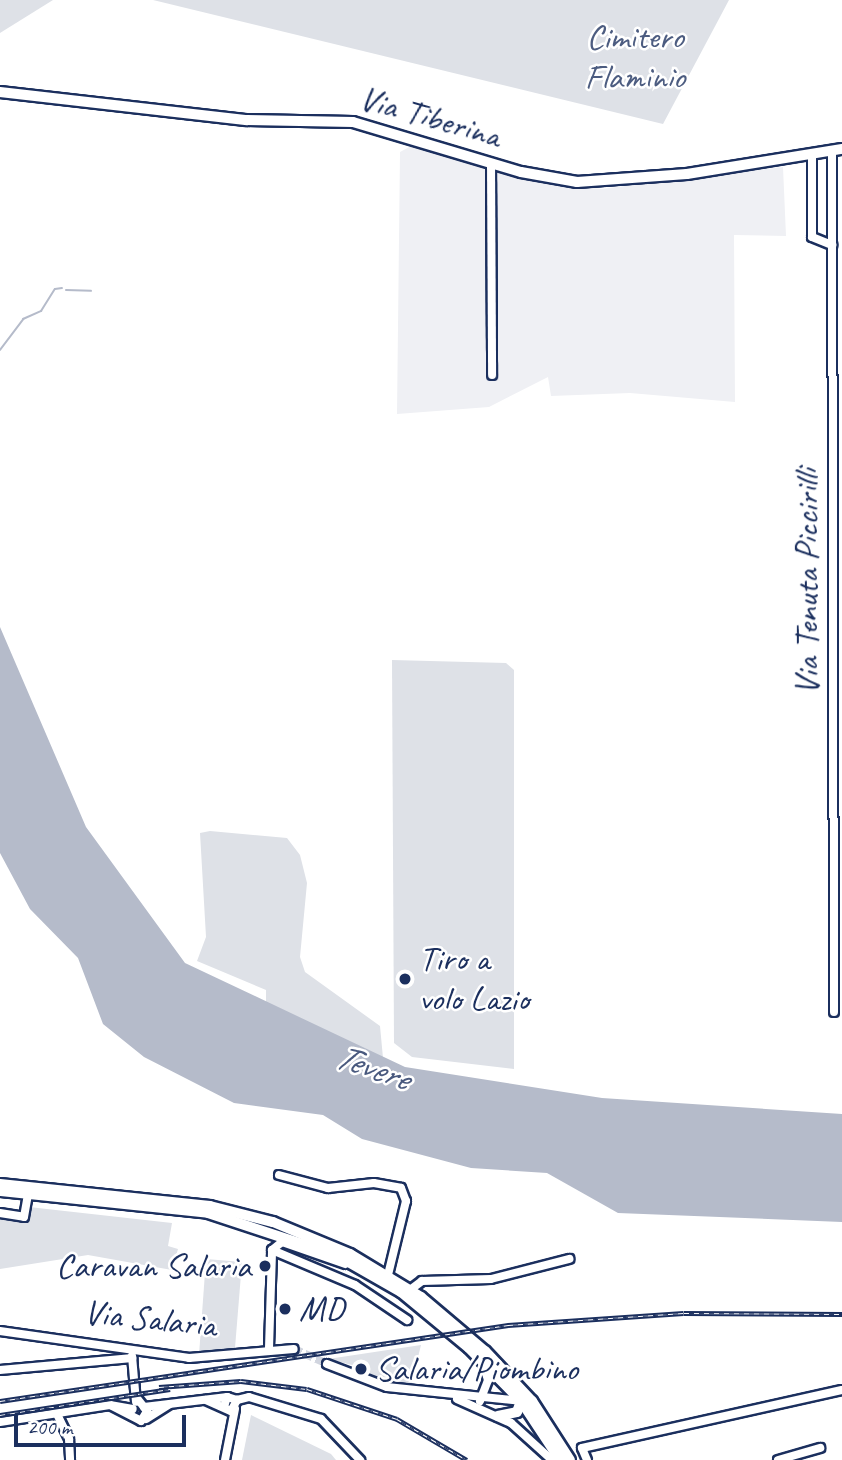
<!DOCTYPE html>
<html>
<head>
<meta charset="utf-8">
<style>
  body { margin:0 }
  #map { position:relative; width:842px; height:1460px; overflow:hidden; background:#fff; font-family:Caveat,sans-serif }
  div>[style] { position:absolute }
  .built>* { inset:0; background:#eff0f4 }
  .green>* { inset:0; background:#dee1e7 }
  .water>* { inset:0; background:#b5bbca }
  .stream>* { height:2px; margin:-1px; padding:0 1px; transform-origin:1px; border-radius:1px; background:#b5bbca }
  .minor-tunnel>* { height:8px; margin-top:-4px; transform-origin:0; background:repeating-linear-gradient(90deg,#d1d5df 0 8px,transparent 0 12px) }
  .roads { filter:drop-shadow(2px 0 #1b2f5e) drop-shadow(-2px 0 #1b2f5e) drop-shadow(0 2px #1b2f5e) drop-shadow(0 -2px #1b2f5e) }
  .minor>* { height:8px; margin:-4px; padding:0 4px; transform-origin:4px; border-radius:4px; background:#fff }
  .major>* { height:10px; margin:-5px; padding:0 5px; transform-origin:5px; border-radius:5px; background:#fff }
  .rail>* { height:4.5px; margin-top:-2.25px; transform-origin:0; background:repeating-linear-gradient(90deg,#fff 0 5px,#1b2f5e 0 10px); box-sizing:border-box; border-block:2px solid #1b2f5e }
  .dots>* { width:19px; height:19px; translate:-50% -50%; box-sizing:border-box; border:4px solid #fff; border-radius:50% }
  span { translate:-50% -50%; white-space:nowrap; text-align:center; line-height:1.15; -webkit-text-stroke:5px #fff; paint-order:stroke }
  .park-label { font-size:35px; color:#4c5c80 }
  .street-label { font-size:35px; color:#1b2f5e }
  .poi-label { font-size:35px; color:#1b2f5e }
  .left { translate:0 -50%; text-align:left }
  .right { translate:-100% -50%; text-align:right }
  .water-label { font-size:37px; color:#49597e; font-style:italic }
  .scale { position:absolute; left:14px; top:1415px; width:172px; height:32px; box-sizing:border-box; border:4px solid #1b2f5e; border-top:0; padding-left:9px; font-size:21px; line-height:24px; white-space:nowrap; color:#1b2f5e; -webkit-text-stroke:5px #fff; paint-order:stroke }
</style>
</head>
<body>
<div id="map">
  <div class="built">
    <div style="clip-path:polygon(413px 145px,532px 180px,601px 189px,783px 167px,786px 236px,734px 235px,735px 402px,630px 393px,551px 396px,548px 377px,489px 407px,397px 414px,400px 152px)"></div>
  </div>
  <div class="green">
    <div style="clip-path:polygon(0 0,53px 0,0 33px)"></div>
    <div style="clip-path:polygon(153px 0,729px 0,663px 124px)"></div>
    <div style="clip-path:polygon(392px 660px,506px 663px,514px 670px,514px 1069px,412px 1057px,394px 1043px)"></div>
    <div style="clip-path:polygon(210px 831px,287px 838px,300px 855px,307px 883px,300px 957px,305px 972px,380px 1026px,383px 1058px,266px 1007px,266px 990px,197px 961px,206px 937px,200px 833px)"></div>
    <div style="clip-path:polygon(29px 1207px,172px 1223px,168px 1246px,178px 1249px,172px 1270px,88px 1255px,0 1269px,0 1217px,25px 1221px)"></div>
    <div style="clip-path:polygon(206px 1259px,242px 1262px,235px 1348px,199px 1355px)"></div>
    <div style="clip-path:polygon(421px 1345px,411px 1386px,377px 1381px,364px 1368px,328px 1359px)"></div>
    <div style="clip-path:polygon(251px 1415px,331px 1454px,336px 1460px,242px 1460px)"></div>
  </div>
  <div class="water">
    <div style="clip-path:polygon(0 627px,86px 827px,185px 963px,405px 1067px,602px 1098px,842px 1114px,842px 1222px,618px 1213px,547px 1173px,471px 1168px,362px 1139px,323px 1115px,234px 1103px,144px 1057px,103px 1024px,78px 958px,30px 909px,0 853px)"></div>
  </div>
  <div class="stream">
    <div style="left:66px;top:290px;width:25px;rotate:2deg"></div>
    <div style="left:0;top:350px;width:39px;rotate:-53deg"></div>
    <div style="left:23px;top:319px;width:20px;rotate:-24deg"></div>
    <div style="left:41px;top:311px;width:26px;rotate:-58deg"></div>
    <div style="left:55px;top:289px;width:7px;rotate:-8deg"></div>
  </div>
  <div class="minor-tunnel">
    <div style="left:294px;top:1349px;width:36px;rotate:24deg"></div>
  </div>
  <div class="roads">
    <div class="minor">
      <div style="left:832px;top:151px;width:861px;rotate:89.87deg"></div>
      <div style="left:812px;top:155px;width:82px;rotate:90deg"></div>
      <div style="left:812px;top:237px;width:22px;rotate:22deg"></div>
      <div style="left:491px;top:163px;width:212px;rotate:89.7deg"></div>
      <div style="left:279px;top:1175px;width:51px;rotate:14.9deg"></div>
      <div style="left:328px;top:1188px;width:46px;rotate:-6.2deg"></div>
      <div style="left:374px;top:1183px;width:27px;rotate:10deg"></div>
      <div style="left:401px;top:1188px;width:14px;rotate:69deg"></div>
      <div style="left:406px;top:1201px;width:76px;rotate:103.7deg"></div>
      <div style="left:0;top:1213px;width:24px;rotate:9deg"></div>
      <div style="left:24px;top:1217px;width:23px;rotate:-80deg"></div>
      <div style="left:272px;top:1250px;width:90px;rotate:22.9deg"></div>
      <div style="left:355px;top:1285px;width:63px;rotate:33.9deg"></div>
      <div style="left:272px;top:1250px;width:13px;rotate:-39deg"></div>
      <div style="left:282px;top:1242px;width:67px;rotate:19.2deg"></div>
      <div style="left:410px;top:1290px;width:15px;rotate:-37deg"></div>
      <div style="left:422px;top:1281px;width:69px;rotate:-1.7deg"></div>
      <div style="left:491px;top:1279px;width:81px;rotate:-14.4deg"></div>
      <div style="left:0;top:1331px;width:191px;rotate:8.1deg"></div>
      <div style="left:189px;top:1358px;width:105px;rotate:-4.9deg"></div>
      <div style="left:269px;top:1348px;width:98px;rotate:-88.2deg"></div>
      <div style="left:132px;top:1356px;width:46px;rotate:85deg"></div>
      <div style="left:327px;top:1364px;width:64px;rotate:21deg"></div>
      <div style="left:387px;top:1387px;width:136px;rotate:5.9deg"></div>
      <div style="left:0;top:1370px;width:133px;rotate:-5.2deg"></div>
      <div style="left:457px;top:1399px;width:59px;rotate:24deg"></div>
      <div style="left:511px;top:1423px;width:55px;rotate:42.1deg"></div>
      <div style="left:206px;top:1400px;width:27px;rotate:24deg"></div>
      <div style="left:231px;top:1411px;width:13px;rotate:-61deg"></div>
      <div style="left:237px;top:1400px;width:10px;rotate:-163deg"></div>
      <div style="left:227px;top:1397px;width:10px;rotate:107deg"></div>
      <div style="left:237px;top:1400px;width:12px;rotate:-14deg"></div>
      <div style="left:249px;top:1397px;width:75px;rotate:17deg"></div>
      <div style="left:321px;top:1419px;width:57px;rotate:46.4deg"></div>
      <div style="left:480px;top:1401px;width:22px;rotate:-69deg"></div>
      <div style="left:488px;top:1380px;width:14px;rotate:-107deg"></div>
      <div style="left:110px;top:1405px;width:35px;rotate:27deg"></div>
      <div style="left:141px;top:1421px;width:12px;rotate:-59deg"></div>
      <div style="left:147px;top:1411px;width:16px;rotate:-128deg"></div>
      <div style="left:144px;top:1407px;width:84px;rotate:-6.9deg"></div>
      <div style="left:56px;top:1412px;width:30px;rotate:64deg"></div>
      <div style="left:69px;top:1439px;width:21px;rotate:87deg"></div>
      <div style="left:146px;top:1419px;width:28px;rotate:-32deg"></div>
      <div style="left:0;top:1422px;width:111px;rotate:-8.8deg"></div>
      <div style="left:110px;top:1405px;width:23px;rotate:10deg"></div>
      <div style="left:225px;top:1460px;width:52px;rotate:-78.9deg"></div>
      <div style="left:587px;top:1460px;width:13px;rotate:-113deg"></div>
      <div style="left:582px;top:1448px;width:266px;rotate:-12.6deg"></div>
      <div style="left:778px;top:1460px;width:44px;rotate:-15.9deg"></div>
    </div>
    <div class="major">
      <div style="left:0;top:92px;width:249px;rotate:6.5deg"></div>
      <div style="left:247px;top:120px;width:106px;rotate:1.1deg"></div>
      <div style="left:353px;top:122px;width:175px;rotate:16.6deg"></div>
      <div style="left:521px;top:172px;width:57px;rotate:10.1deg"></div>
      <div style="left:577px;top:182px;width:110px;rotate:-4.2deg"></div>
      <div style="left:687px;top:174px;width:157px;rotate:-9.2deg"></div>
      <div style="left:0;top:1184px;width:211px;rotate:6deg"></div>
      <div style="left:210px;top:1206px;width:65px;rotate:14.3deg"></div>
      <div style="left:273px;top:1222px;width:83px;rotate:22.6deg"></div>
      <div style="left:350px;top:1254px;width:83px;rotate:31.2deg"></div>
      <div style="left:421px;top:1297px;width:84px;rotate:40.2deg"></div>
      <div style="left:485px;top:1351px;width:69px;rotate:46.8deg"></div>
      <div style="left:532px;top:1401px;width:70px;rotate:57.2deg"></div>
      <div style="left:0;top:1191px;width:209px;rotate:6deg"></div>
      <div style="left:208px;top:1213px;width:135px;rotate:18.2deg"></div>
      <div style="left:336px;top:1255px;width:75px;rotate:29.6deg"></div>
      <div style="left:401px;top:1292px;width:88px;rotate:39.5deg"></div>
      <div style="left:469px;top:1348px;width:74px;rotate:45.5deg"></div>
      <div style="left:521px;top:1401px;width:71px;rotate:56.5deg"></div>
      <div style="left:498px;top:1416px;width:19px;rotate:-12deg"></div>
      <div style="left:517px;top:1412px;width:12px;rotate:-70deg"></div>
    </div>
  </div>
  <div class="rail">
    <div style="left:159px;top:1387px;width:82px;rotate:-4.2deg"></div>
    <div style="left:241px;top:1381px;width:66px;rotate:6.9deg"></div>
    <div style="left:307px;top:1389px;width:95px;rotate:18.4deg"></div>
    <div style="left:397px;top:1419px;width:81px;rotate:30.4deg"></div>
    <div style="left:0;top:1401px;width:514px;rotate:-8.51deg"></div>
    <div style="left:508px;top:1325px;width:176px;rotate:-3.9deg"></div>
    <div style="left:684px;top:1313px;width:158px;rotate:0.4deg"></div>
    <div style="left:0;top:1415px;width:172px;rotate:-8.7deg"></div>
  </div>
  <div class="dots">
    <div style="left:405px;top:979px;background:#1b2f5e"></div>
    <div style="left:265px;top:1266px;background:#1b2f5e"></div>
    <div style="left:285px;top:1309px;background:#1b2f5e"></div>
    <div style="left:361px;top:1369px;background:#1b2f5e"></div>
  </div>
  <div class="park-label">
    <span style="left:635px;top:57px">Cimitero<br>Flaminio</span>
  </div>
  <div class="street-label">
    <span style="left:430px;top:117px;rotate:16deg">Via Tiberina</span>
    <span style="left:807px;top:582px;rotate:-90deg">Via Tenuta Piccirilli</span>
    <span style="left:150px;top:1319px;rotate:6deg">Via Salaria</span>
  </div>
  <div class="poi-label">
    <span class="left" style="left:419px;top:979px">Tiro a<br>volo Lazio</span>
    <span class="right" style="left:251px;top:1266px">Caravan Salaria</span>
    <span class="left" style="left:299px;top:1309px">MD</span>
    <span class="left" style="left:375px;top:1369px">Salaria/Piombino</span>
  </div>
  <div class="water-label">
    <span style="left:372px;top:1067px;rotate:19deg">Tevere</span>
  </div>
  <div class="scale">200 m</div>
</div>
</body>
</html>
